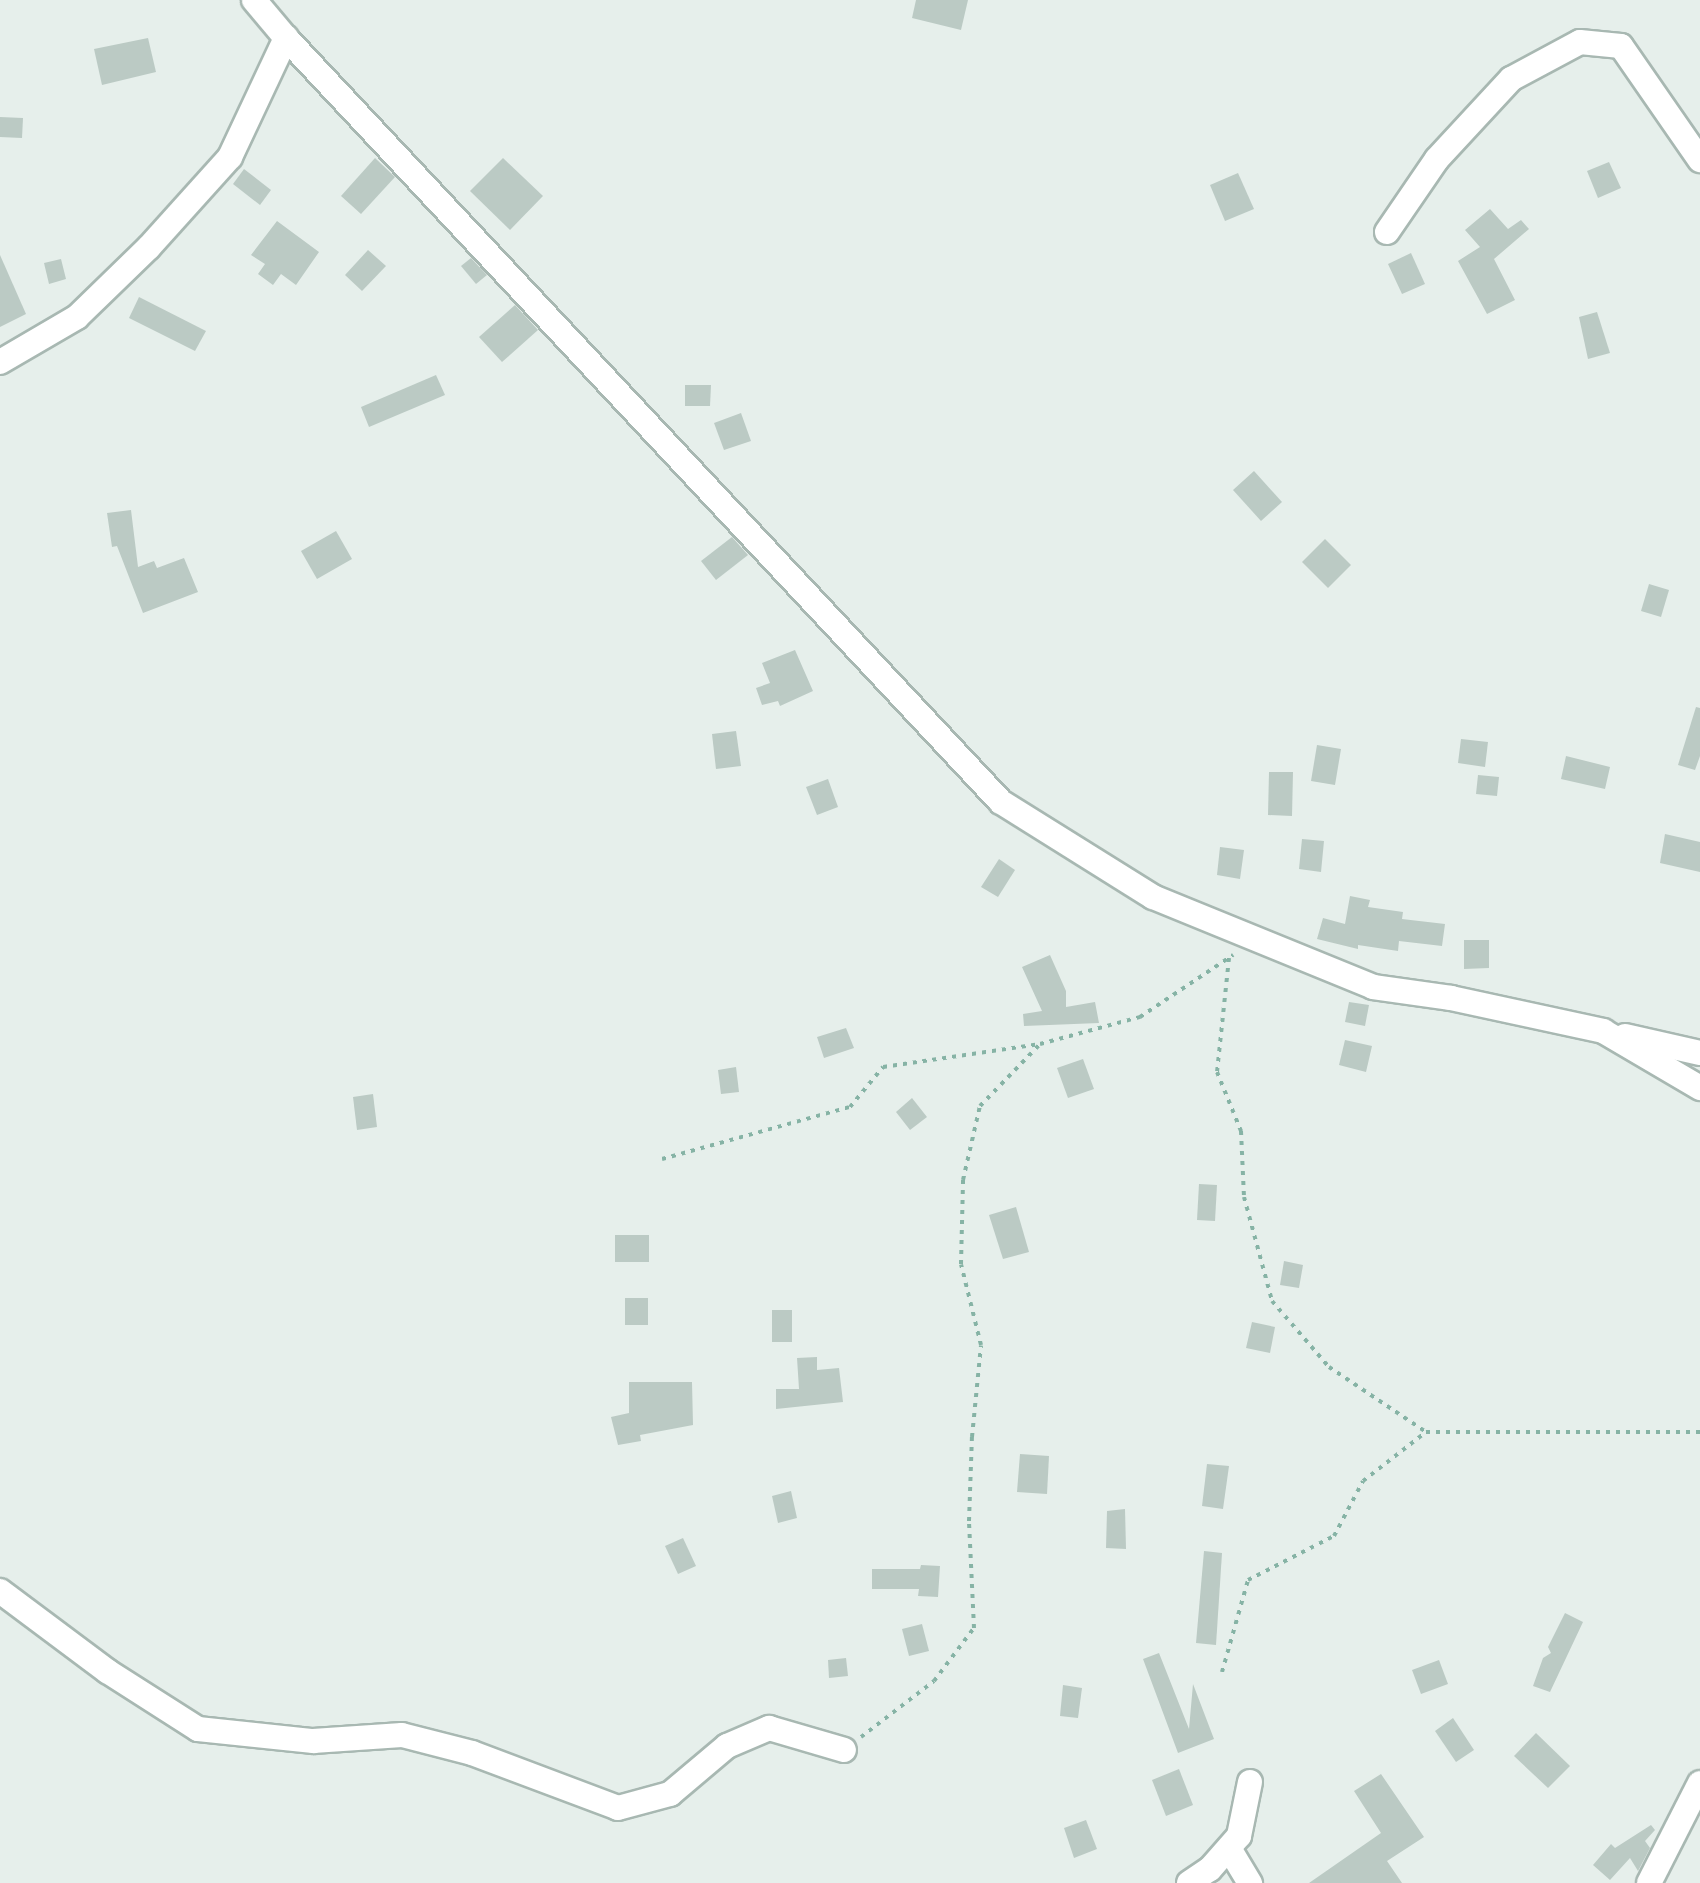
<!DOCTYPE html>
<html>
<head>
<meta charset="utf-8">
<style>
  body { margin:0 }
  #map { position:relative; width:1700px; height:1883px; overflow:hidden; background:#e6efeb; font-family:"Golos Text",sans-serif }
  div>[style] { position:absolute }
  .building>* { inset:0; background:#bbcac4 }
  .path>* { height:4px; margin-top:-2px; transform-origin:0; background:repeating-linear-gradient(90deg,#86b3a5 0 4px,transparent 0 10px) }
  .roads { filter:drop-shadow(2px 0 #a8b8b2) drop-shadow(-2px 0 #a8b8b2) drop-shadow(0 2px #a8b8b2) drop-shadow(0 -2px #a8b8b2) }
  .minor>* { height:24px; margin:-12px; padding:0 12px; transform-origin:12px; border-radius:12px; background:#fff }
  span { translate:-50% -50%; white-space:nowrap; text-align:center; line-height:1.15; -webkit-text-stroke:7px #f7fbf9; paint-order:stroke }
</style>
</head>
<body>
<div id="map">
  <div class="building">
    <div style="clip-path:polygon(916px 0,968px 0,961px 30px,912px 18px)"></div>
    <div style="clip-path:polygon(148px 38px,156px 72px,102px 85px,94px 49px)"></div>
    <div style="clip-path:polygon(0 117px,23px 118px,22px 138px,0 137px)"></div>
    <div style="clip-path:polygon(375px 158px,395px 177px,361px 214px,341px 196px)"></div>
    <div style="clip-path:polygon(503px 158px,543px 196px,510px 230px,470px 191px)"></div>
    <div style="clip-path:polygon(1609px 162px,1621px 188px,1598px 198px,1587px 171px)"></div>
    <div style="clip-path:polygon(244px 169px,271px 190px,260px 205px,233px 184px)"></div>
    <div style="clip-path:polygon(1238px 173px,1254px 209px,1225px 221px,1210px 185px)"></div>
    <div style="clip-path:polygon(1490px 209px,1508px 229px,1521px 220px,1529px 229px,1494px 259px,1515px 300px,1487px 314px,1458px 261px,1480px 247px,1465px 230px)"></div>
    <div style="clip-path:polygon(277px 221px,319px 252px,296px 285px,281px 274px,273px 285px,258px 274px,265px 264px,251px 255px)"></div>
    <div style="clip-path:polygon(368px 250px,386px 266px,362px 291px,345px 275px)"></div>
    <div style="clip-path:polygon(1411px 253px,1425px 284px,1402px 294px,1388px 264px)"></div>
    <div style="clip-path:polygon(0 255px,26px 314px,0 327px)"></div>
    <div style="clip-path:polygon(471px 258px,487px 275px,476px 284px,461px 266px)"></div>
    <div style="clip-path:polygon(61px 259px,66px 279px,49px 284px,44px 263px)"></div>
    <div style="clip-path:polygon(139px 297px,206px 331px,195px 351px,129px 318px)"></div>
    <div style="clip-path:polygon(515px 305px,538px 330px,502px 362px,479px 337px)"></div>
    <div style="clip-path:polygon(1597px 312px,1610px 353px,1588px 359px,1579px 317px)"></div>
    <div style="clip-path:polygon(436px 375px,445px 395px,369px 427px,361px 407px)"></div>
    <div style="clip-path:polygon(685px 385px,711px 385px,710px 406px,685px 406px)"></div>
    <div style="clip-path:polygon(741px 413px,751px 441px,724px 450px,714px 423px)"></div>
    <div style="clip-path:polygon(1254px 471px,1282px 502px,1261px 521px,1233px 490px)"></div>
    <div style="clip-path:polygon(131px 510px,138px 567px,154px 561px,157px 568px,184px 558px,198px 592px,143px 613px,117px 546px,112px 547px,107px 513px)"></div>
    <div style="clip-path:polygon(336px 531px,352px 559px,317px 579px,301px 551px)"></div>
    <div style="clip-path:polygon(732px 537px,748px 555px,716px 580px,701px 561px)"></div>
    <div style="clip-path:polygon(1325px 539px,1351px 565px,1328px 588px,1302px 562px)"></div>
    <div style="clip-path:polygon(1649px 584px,1669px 590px,1661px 617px,1641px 611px)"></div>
    <div style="clip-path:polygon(795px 650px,813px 691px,780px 706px,778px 701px,762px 705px,756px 688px,770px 683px,762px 663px)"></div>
    <div style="clip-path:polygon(1696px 707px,1700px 708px,1700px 756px,1695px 770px,1678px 765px)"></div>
    <div style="clip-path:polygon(736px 731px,741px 766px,716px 769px,712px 734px)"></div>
    <div style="clip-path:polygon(1461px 739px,1488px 742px,1485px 767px,1458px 763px)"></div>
    <div style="clip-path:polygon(1317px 745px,1341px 749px,1335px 785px,1311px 781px)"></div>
    <div style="clip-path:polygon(1566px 756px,1610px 767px,1605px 789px,1561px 779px)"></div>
    <div style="clip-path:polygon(1269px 772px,1293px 772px,1292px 816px,1268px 815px)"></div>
    <div style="clip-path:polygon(1478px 775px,1499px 777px,1497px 796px,1476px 794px)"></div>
    <div style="clip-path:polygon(828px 779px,838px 807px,817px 815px,806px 787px)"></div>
    <div style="clip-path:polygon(1665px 834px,1700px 842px,1700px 872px,1660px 863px)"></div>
    <div style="clip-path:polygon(1302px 839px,1324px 841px,1321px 872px,1299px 869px)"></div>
    <div style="clip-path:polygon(1220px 847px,1244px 850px,1240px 879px,1217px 875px)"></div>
    <div style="clip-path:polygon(999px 859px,1015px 870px,998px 897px,981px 887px)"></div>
    <div style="clip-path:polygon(1350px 896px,1370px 900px,1368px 907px,1403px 912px,1402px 919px,1445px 924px,1442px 946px,1399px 941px,1398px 951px,1358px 945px,1358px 949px,1317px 939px,1323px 918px,1345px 924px)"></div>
    <div style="clip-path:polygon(1464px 940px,1489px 940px,1489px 968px,1464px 969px)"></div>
    <div style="clip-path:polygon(1050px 955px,1066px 991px,1066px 1007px,1095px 1002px,1099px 1023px,1024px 1026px,1023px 1014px,1042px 1011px,1022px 967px)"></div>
    <div style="clip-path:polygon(1349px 1002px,1369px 1005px,1365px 1026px,1345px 1022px)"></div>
    <div style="clip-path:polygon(846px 1028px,854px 1048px,824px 1058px,817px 1037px)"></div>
    <div style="clip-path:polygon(1345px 1040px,1372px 1046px,1366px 1072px,1339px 1065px)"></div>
    <div style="clip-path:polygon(1083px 1059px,1094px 1089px,1068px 1098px,1057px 1068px)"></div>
    <div style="clip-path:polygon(736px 1067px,739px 1092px,721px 1094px,718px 1070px)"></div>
    <div style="clip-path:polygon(373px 1094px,377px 1127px,357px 1130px,353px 1097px)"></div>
    <div style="clip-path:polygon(912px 1098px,927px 1117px,910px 1130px,896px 1112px)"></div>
    <div style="clip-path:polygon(1199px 1184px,1217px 1185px,1215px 1221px,1197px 1220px)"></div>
    <div style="clip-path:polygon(1016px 1207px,1029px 1252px,1003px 1259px,989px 1215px)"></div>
    <div style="clip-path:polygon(615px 1235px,649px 1235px,649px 1262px,615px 1262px)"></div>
    <div style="clip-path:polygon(1284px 1261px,1303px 1265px,1299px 1288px,1280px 1285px)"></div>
    <div style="clip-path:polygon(625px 1298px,648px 1298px,648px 1325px,625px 1325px)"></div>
    <div style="clip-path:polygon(772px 1310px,792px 1310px,792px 1342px,772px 1342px)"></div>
    <div style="clip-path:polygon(1252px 1322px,1275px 1327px,1270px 1353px,1246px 1348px)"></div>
    <div style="clip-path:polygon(817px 1357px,817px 1370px,839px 1368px,843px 1402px,776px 1409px,776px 1389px,799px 1389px,797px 1358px)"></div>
    <div style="clip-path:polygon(629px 1382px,692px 1382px,693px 1425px,640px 1435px,641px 1441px,618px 1445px,611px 1417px,629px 1413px)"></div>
    <div style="clip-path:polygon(1020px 1454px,1049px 1456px,1047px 1494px,1017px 1492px)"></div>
    <div style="clip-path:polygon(1207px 1464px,1229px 1466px,1223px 1509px,1202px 1506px)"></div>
    <div style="clip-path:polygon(791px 1491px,797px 1518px,778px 1523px,772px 1496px)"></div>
    <div style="clip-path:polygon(1125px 1509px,1126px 1549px,1106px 1548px,1107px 1511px)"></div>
    <div style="clip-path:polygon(683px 1538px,696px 1566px,678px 1574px,665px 1546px)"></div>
    <div style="clip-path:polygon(1204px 1551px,1222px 1553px,1216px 1645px,1196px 1643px)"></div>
    <div style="clip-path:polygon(921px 1565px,940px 1566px,938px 1597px,918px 1596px,919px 1589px,872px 1589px,872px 1569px,920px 1569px)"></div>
    <div style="clip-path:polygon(1565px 1613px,1583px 1622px,1550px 1692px,1533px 1686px,1543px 1658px,1551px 1653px,1548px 1647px)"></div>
    <div style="clip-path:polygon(922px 1624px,929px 1651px,909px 1656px,902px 1629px)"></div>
    <div style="clip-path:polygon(1159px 1653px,1189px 1729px,1193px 1684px,1214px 1739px,1178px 1753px,1143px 1659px)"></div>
    <div style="clip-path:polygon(846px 1658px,848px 1676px,829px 1678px,828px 1660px)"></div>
    <div style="clip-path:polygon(1439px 1660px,1448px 1684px,1421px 1694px,1412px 1670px)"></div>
    <div style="clip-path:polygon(1063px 1685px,1082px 1688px,1078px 1718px,1060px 1716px)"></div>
    <div style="clip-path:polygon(1453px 1718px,1474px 1750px,1456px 1762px,1435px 1731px)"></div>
    <div style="clip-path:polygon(1536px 1733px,1570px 1766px,1548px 1788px,1514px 1756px)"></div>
    <div style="clip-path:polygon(1179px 1769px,1193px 1805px,1166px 1816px,1152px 1780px)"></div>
    <div style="clip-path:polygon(1381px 1774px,1424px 1837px,1387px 1861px,1402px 1883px,1309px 1883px,1381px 1833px,1354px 1791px)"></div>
    <div style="clip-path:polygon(1086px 1820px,1097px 1849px,1074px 1858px,1064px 1828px)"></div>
    <div style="clip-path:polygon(1651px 1825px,1655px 1830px,1645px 1841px,1650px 1848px,1638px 1871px,1630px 1858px,1610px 1880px,1593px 1865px,1611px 1844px,1615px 1848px)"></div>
  </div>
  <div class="path">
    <div style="left:1229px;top:958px;width:115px;rotate:96deg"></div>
    <div style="left:1217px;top:1072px;width:64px;rotate:67.9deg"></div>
    <div style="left:1241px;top:1131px;width:66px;rotate:87.4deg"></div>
    <div style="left:1244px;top:1197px;width:108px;rotate:74.9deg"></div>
    <div style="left:1272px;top:1301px;width:87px;rotate:49.2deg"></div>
    <div style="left:1329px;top:1367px;width:117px;rotate:33.8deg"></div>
    <div style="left:662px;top:1159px;width:195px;rotate:-15.5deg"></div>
    <div style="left:850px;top:1107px;width:52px;rotate:-50.5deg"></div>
    <div style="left:883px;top:1067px;width:159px;rotate:-8.3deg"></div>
    <div style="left:1040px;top:1044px;width:104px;rotate:-15.1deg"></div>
    <div style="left:1140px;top:1017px;width:112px;rotate:-33.7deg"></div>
    <div style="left:1222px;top:1672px;width:96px;rotate:-74.2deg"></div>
    <div style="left:1248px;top:1580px;width:97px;rotate:-27.1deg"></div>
    <div style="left:1334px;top:1536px;width:62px;rotate:-62.2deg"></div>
    <div style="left:1363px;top:1481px;width:80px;rotate:-37.9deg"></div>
    <div style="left:1426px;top:1432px;width:274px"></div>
    <div style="left:861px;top:1737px;width:92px;rotate:-37.5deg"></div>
    <div style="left:934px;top:1681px;width:66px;rotate:-53deg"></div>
    <div style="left:974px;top:1628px;width:107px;rotate:-92.7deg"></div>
    <div style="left:969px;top:1521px;width:84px;rotate:-88deg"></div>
    <div style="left:972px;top:1437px;width:92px;rotate:-84.4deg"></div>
    <div style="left:981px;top:1345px;width:83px;rotate:-103.9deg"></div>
    <div style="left:961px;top:1264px;width:84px;rotate:-88.6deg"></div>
    <div style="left:963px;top:1180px;width:76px;rotate:-77.1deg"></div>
    <div style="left:980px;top:1106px;width:86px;rotate:-45.9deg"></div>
  </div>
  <div class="roads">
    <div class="minor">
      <div style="left:254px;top:0;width:50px;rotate:49.9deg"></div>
      <div style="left:286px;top:38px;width:1046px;rotate:46.9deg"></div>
      <div style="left:1001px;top:802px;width:179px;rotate:32deg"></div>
      <div style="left:1153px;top:897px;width:238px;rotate:22.2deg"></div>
      <div style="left:1373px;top:987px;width:79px;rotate:8deg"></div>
      <div style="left:1451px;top:998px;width:156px;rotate:12.2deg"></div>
      <div style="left:1603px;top:1031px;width:113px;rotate:30.4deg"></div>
      <div style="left:1387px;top:232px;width:88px;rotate:-55.6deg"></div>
      <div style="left:1437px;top:159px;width:109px;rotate:-47.2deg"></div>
      <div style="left:1511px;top:79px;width:78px;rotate:-28.2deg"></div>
      <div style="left:1580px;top:42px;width:41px;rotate:5.6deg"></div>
      <div style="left:1621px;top:46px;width:139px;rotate:55.3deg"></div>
      <div style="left:0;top:362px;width:89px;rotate:-30.3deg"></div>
      <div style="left:77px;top:317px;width:100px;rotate:-44.2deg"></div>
      <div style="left:149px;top:247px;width:121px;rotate:-48deg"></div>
      <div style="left:230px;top:157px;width:132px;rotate:-64.8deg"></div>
      <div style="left:1625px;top:1036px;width:77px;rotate:12.8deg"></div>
      <div style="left:0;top:1591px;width:134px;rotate:36.8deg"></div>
      <div style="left:107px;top:1671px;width:108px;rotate:32.5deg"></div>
      <div style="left:198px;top:1729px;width:116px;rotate:6deg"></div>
      <div style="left:313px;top:1741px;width:89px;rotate:-3.9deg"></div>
      <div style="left:402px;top:1735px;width:72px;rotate:14.4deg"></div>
      <div style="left:472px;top:1753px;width:156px;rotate:20.6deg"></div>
      <div style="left:618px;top:1808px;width:54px;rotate:-15.1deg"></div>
      <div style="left:670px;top:1794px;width:75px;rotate:-40.1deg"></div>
      <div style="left:727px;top:1746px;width:46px;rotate:-23.2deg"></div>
      <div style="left:769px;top:1728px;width:78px;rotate:16.3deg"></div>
      <div style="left:1230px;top:1850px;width:39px;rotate:59deg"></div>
      <div style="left:1189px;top:1883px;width:25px;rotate:-34deg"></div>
      <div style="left:1210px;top:1869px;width:44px;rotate:-48.7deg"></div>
      <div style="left:1239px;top:1836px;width:55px;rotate:-78.5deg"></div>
      <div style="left:1649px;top:1883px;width:112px;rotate:-63deg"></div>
    </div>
  </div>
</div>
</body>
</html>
